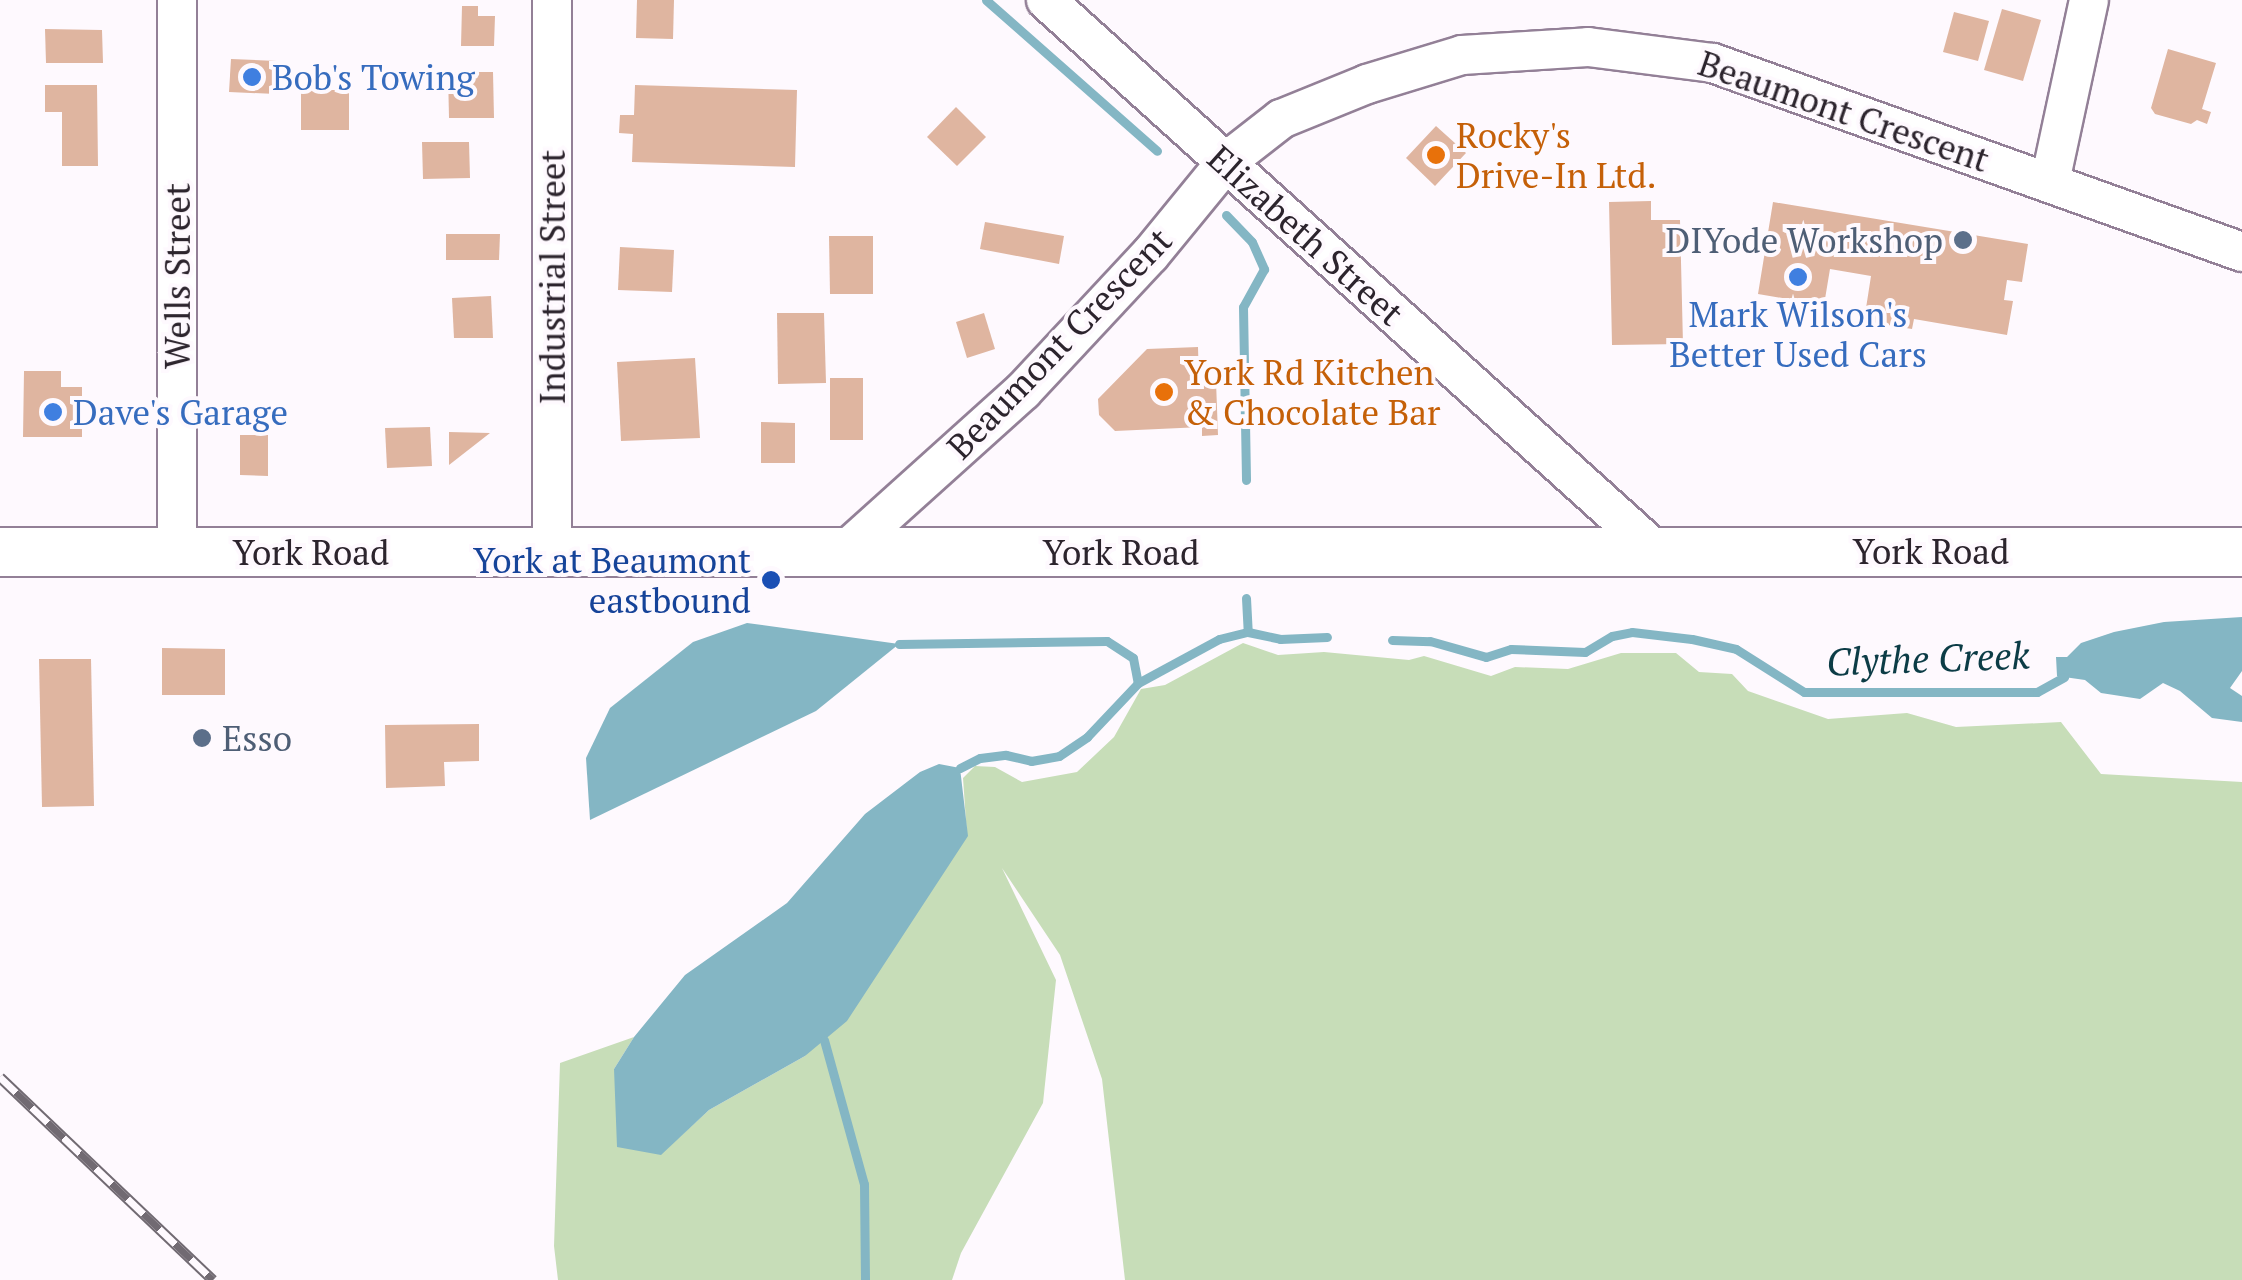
<!DOCTYPE html>
<html>
<head>
<meta charset="utf-8">
<style>
  body { margin:0 }
  #map { position:relative; width:2242px; height:1280px; overflow:hidden; background:#fef9fe; font-family:"PT Serif",serif }
  div>[style] { position:absolute }
  .green>* { inset:0; background:#c7ddb8 }
  .water>* { inset:0; background:#84b6c4 }
  .stream>* { height:9px; margin:-4.5px; padding:0 4.5px; transform-origin:4.5px; border-radius:4.5px; background:#84b6c4 }
  .building>* { inset:0; background:#dfb5a0 }
  .roads { filter:drop-shadow(2px 0 #938097) drop-shadow(-2px 0 #938097) drop-shadow(0 2px #938097) drop-shadow(0 -2px #938097) }
  .minor>* { height:38px; margin:-19px; padding:0 19px; transform-origin:19px; border-radius:19px; background:#fff }
  .major>* { height:48px; margin:-24px; padding:0 24px; transform-origin:24px; border-radius:24px; background:#fff }
  .rail>* { height:11px; margin-top:-5.5px; transform-origin:0; background:repeating-linear-gradient(90deg,#fef9fe 0 22px,#716a72 0 44px); box-sizing:border-box; border-block:2px solid #716a72 }
  .dots>* { width:28px; height:28px; translate:-50% -50%; box-sizing:border-box; border:5px solid #fef9fe; border-radius:50% }
  span { translate:-50% -50%; white-space:nowrap; text-align:center; line-height:1.15; -webkit-text-stroke:8px #fef9fe; paint-order:stroke }
  .shop-label { font-size:35px; color:#366cbe }
  .left { translate:0 -50%; text-align:left }
  .street-label { font-size:35px; color:#2c242d }
  .food-label { font-size:35px; color:#c56008 }
  .service-label { font-size:35px; color:#4e5e75 }
  .right { translate:-100% -50%; text-align:right }
  .transit-label { font-size:35px; color:#164399 }
  .water-label { font-size:38px; color:#0c3c46; font-style:italic }
</style>
</head>
<body>
<div id="map">
  <div class="green">
    <div style="clip-path:polygon(1243px 643px,1278px 655px,1324px 652px,1409px 660px,1424px 656px,1491px 676px,1515px 667px,1568px 669px,1621px 653px,1676px 653px,1699px 672px,1732px 674px,1748px 691px,1828px 719px,1907px 713px,1956px 727px,2061px 722px,2101px 774px,2242px 782px,2242px 1280px,1125px 1280px,1102px 1079px,1060px 955px,1002px 868px,1056px 980px,1043px 1103px,961px 1253px,952px 1280px,558px 1280px,554px 1246px,560px 1063px,634px 1037px,614px 1069px,661px 1154px,709px 1110px,805px 1056px,967px 836px,963px 778px,975px 766px,995px 767px,1022px 782px,1077px 772px,1114px 737px,1141px 689px,1165px 685px)"></div>
  </div>
  <div class="water">
    <div style="clip-path:polygon(2242px 617px,2242px 671px,2230px 688px,2242px 696px,2242px 722px,2212px 718px,2180px 691px,2163px 683px,2140px 699px,2101px 693px,2085px 680px,2057px 676px,2056px 657px,2067px 657px,2081px 643px,2114px 632px,2164px 622px)"></div>
    <div style="clip-path:polygon(747px 623px,899px 644px,816px 711px,590px 820px,586px 758px,610px 708px,693px 642px)"></div>
    <div style="clip-path:polygon(939px 764px,960px 768px,968px 836px,847px 1021px,805px 1056px,709px 1110px,661px 1155px,617px 1147px,614px 1069px,634px 1037px,685px 975px,787px 903px,865px 814px,920px 772px)"></div>
  </div>
  <div class="stream">
    <div style="left:986px;top:0;width:228px;rotate:41.4deg"></div>
    <div style="left:1226px;top:215px;width:37px;rotate:46deg"></div>
    <div style="left:1252px;top:242px;width:30px;rotate:66deg"></div>
    <div style="left:1264px;top:269px;width:43px;rotate:118.9deg"></div>
    <div style="left:1243px;top:307px;width:173px;rotate:89deg"></div>
    <div style="left:1246px;top:598px;width:34px;rotate:87deg"></div>
    <div style="left:1392px;top:640px;width:38px;rotate:2deg"></div>
    <div style="left:1430px;top:641px;width:58px;rotate:15.9deg"></div>
    <div style="left:1486px;top:657px;width:26px;rotate:-18deg"></div>
    <div style="left:1511px;top:649px;width:74px;rotate:2.3deg"></div>
    <div style="left:1585px;top:652px;width:31px;rotate:-31deg"></div>
    <div style="left:1612px;top:636px;width:20px;rotate:-11deg"></div>
    <div style="left:1632px;top:632px;width:60px;rotate:6.7deg"></div>
    <div style="left:1692px;top:639px;width:45px;rotate:12.8deg"></div>
    <div style="left:1736px;top:649px;width:80px;rotate:32.3deg"></div>
    <div style="left:1804px;top:692px;width:233px"></div>
    <div style="left:2037px;top:692px;width:31px;rotate:-29deg"></div>
    <div style="left:899px;top:644px;width:208px;rotate:-0.8deg"></div>
    <div style="left:1107px;top:641px;width:31px;rotate:33deg"></div>
    <div style="left:1133px;top:658px;width:25px;rotate:79deg"></div>
    <div style="left:960px;top:768px;width:22px;rotate:-27deg"></div>
    <div style="left:980px;top:758px;width:26px;rotate:-7deg"></div>
    <div style="left:1006px;top:755px;width:26px;rotate:13deg"></div>
    <div style="left:1031px;top:761px;width:28px;rotate:-10deg"></div>
    <div style="left:1059px;top:756px;width:34px;rotate:-34deg"></div>
    <div style="left:1087px;top:737px;width:74px;rotate:-46.6deg"></div>
    <div style="left:1138px;top:683px;width:92px;rotate:-28.5deg"></div>
    <div style="left:1219px;top:639px;width:30px;rotate:-14deg"></div>
    <div style="left:1248px;top:632px;width:33px;rotate:12deg"></div>
    <div style="left:1280px;top:639px;width:47px;rotate:-2.4deg"></div>
    <div style="left:824px;top:1040px;width:149px;rotate:74.5deg"></div>
    <div style="left:864px;top:1184px;width:96px;rotate:89.4deg"></div>
  </div>
  <div class="building">
    <div style="clip-path:polygon(637px 0,674px 0,673px 39px,636px 38px)"></div>
    <div style="clip-path:polygon(462px 6px,478px 6px,478px 16px,495px 16px,494px 46px,461px 46px)"></div>
    <div style="clip-path:polygon(2002px 9px,2041px 20px,2023px 81px,1984px 70px)"></div>
    <div style="clip-path:polygon(1954px 12px,1989px 21px,1978px 61px,1943px 52px)"></div>
    <div style="clip-path:polygon(45px 29px,102px 30px,103px 63px,46px 63px)"></div>
    <div style="clip-path:polygon(2168px 49px,2216px 63px,2202px 109px,2211px 112px,2207px 124px,2197px 120px,2191px 124px,2155px 114px,2151px 108px)"></div>
    <div style="clip-path:polygon(231px 59px,277px 61px,276px 94px,229px 92px)"></div>
    <div style="clip-path:polygon(448px 72px,493px 72px,494px 118px,449px 118px)"></div>
    <div style="clip-path:polygon(45px 85px,97px 85px,98px 166px,62px 166px,62px 112px,45px 112px)"></div>
    <div style="clip-path:polygon(635px 85px,797px 90px,795px 167px,632px 162px,633px 134px,619px 133px,620px 115px,634px 115px)"></div>
    <div style="clip-path:polygon(301px 90px,349px 90px,349px 130px,301px 130px)"></div>
    <div style="clip-path:polygon(956px 107px,986px 137px,957px 166px,927px 137px)"></div>
    <div style="clip-path:polygon(1436px 126px,1466px 153px,1435px 186px,1406px 158px)"></div>
    <div style="clip-path:polygon(422px 142px,469px 142px,470px 178px,423px 179px)"></div>
    <div style="clip-path:polygon(1651px 201px,1651px 220px,1680px 220px,1683px 344px,1612px 345px,1609px 202px)"></div>
    <div style="clip-path:polygon(1773px 202px,2028px 244px,2022px 282px,2007px 280px,2004px 300px,2013px 301px,2007px 335px,1914px 319px,1912px 329px,1864px 321px,1871px 276px,1830px 269px,1824px 305px,1758px 294px)"></div>
    <div style="clip-path:polygon(985px 222px,1064px 236px,1059px 264px,980px 249px)"></div>
    <div style="clip-path:polygon(446px 234px,500px 234px,499px 260px,446px 260px)"></div>
    <div style="clip-path:polygon(829px 236px,873px 236px,873px 294px,830px 294px)"></div>
    <div style="clip-path:polygon(620px 247px,674px 250px,672px 292px,618px 290px)"></div>
    <div style="clip-path:polygon(491px 296px,493px 338px,454px 338px,452px 298px)"></div>
    <div style="clip-path:polygon(777px 313px,824px 313px,826px 383px,778px 384px)"></div>
    <div style="clip-path:polygon(984px 313px,995px 349px,967px 358px,956px 322px)"></div>
    <div style="clip-path:polygon(1198px 347px,1199px 381px,1216px 381px,1218px 435px,1202px 436px,1202px 427px,1115px 431px,1099px 415px,1098px 399px,1147px 349px)"></div>
    <div style="clip-path:polygon(695px 358px,700px 438px,621px 441px,617px 362px)"></div>
    <div style="clip-path:polygon(24px 371px,61px 371px,61px 387px,82px 387px,82px 437px,23px 437px)"></div>
    <div style="clip-path:polygon(830px 378px,863px 378px,863px 440px,830px 440px)"></div>
    <div style="clip-path:polygon(761px 422px,795px 423px,795px 463px,761px 463px)"></div>
    <div style="clip-path:polygon(430px 427px,432px 466px,387px 468px,385px 428px)"></div>
    <div style="clip-path:polygon(449px 432px,490px 433px,449px 465px)"></div>
    <div style="clip-path:polygon(240px 435px,268px 435px,268px 476px,240px 475px)"></div>
    <div style="clip-path:polygon(162px 648px,225px 649px,225px 695px,162px 695px)"></div>
    <div style="clip-path:polygon(39px 659px,91px 659px,94px 806px,42px 807px)"></div>
    <div style="clip-path:polygon(479px 724px,479px 761px,444px 762px,445px 786px,386px 788px,385px 725px)"></div>
  </div>
  <div class="roads">
    <div class="minor">
      <div style="left:177px;top:0;width:551px;rotate:90deg"></div>
      <div style="left:552px;top:0;width:553px;rotate:90deg"></div>
      <div style="left:1046px;top:0;width:821px;rotate:42.09deg"></div>
      <div style="left:2050px;top:182px;width:186px;rotate:-77.9deg"></div>
      <div style="left:843px;top:553px;width:242px;rotate:-42deg"></div>
      <div style="left:1023px;top:391px;width:186px;rotate:-47deg"></div>
      <div style="left:1150px;top:255px;width:120px;rotate:-50.7deg"></div>
      <div style="left:1226px;top:162px;width:70px;rotate:-38deg"></div>
      <div style="left:1281px;top:119px;width:93px;rotate:-22.1deg"></div>
      <div style="left:1367px;top:84px;width:99px;rotate:-17deg"></div>
      <div style="left:1462px;top:55px;width:126px;rotate:-3.6deg"></div>
      <div style="left:1588px;top:47px;width:126px;rotate:7.3deg"></div>
      <div style="left:1713px;top:63px;width:562px;rotate:19.66deg"></div>
    </div>
    <div class="major">
      <div style="left:0;top:552px;width:2242px"></div>
    </div>
  </div>
  <div class="rail">
    <div style="left:0;top:1077px;width:294px;rotate:43.6deg"></div>
  </div>
  <div class="dots">
    <div style="left:252px;top:77px;background:#3f7fe0"></div>
    <div style="left:1436px;top:155px;background:#e8710a"></div>
    <div style="left:1963px;top:240px;background:#5c6f8a"></div>
    <div style="left:1798px;top:277px;background:#3f7fe0"></div>
    <div style="left:1164px;top:392px;background:#e8710a"></div>
    <div style="left:53px;top:412px;background:#3f7fe0"></div>
    <div style="left:771px;top:580px;background:#1a4fb4"></div>
    <div style="left:202px;top:738px;background:#5c6f8a"></div>
  </div>
  <div class="shop-label">
    <span class="left" style="left:272px;top:77px">Bob's Towing</span>
    <span style="left:1798px;top:334px">Mark Wilson's<br>Better Used Cars</span>
    <span class="left" style="left:73px;top:412px">Dave's Garage</span>
  </div>
  <div class="street-label">
    <span style="left:1844px;top:111px;rotate:19deg">Beaumont Crescent</span>
    <span style="left:1306px;top:235px;rotate:42deg">Elizabeth Street</span>
    <span style="left:177px;top:276px;rotate:-90deg">Wells Street</span>
    <span style="left:552px;top:277px;rotate:-90deg">Industrial Street</span>
    <span style="left:1059px;top:343px;rotate:-46deg">Beaumont Crescent</span>
    <span style="left:1931px;top:551px">York Road</span>
    <span style="left:311px;top:552px">York Road</span>
    <span style="left:1121px;top:552px">York Road</span>
  </div>
  <div class="food-label">
    <span class="left" style="left:1456px;top:155px">Rocky's<br>Drive-In Ltd.</span>
    <span class="left" style="left:1184px;top:392px">York Rd Kitchen<br>&amp; Chocolate Bar</span>
  </div>
  <div class="service-label">
    <span class="right" style="left:1943px;top:240px">DIYode Workshop</span>
    <span class="left" style="left:222px;top:738px">Esso</span>
  </div>
  <div class="transit-label">
    <span class="right" style="left:751px;top:580px">York at Beaumont<br>eastbound</span>
  </div>
  <div class="water-label">
    <span style="left:1928px;top:659px;rotate:-2deg">Clythe Creek</span>
  </div>
</div>
</body>
</html>
